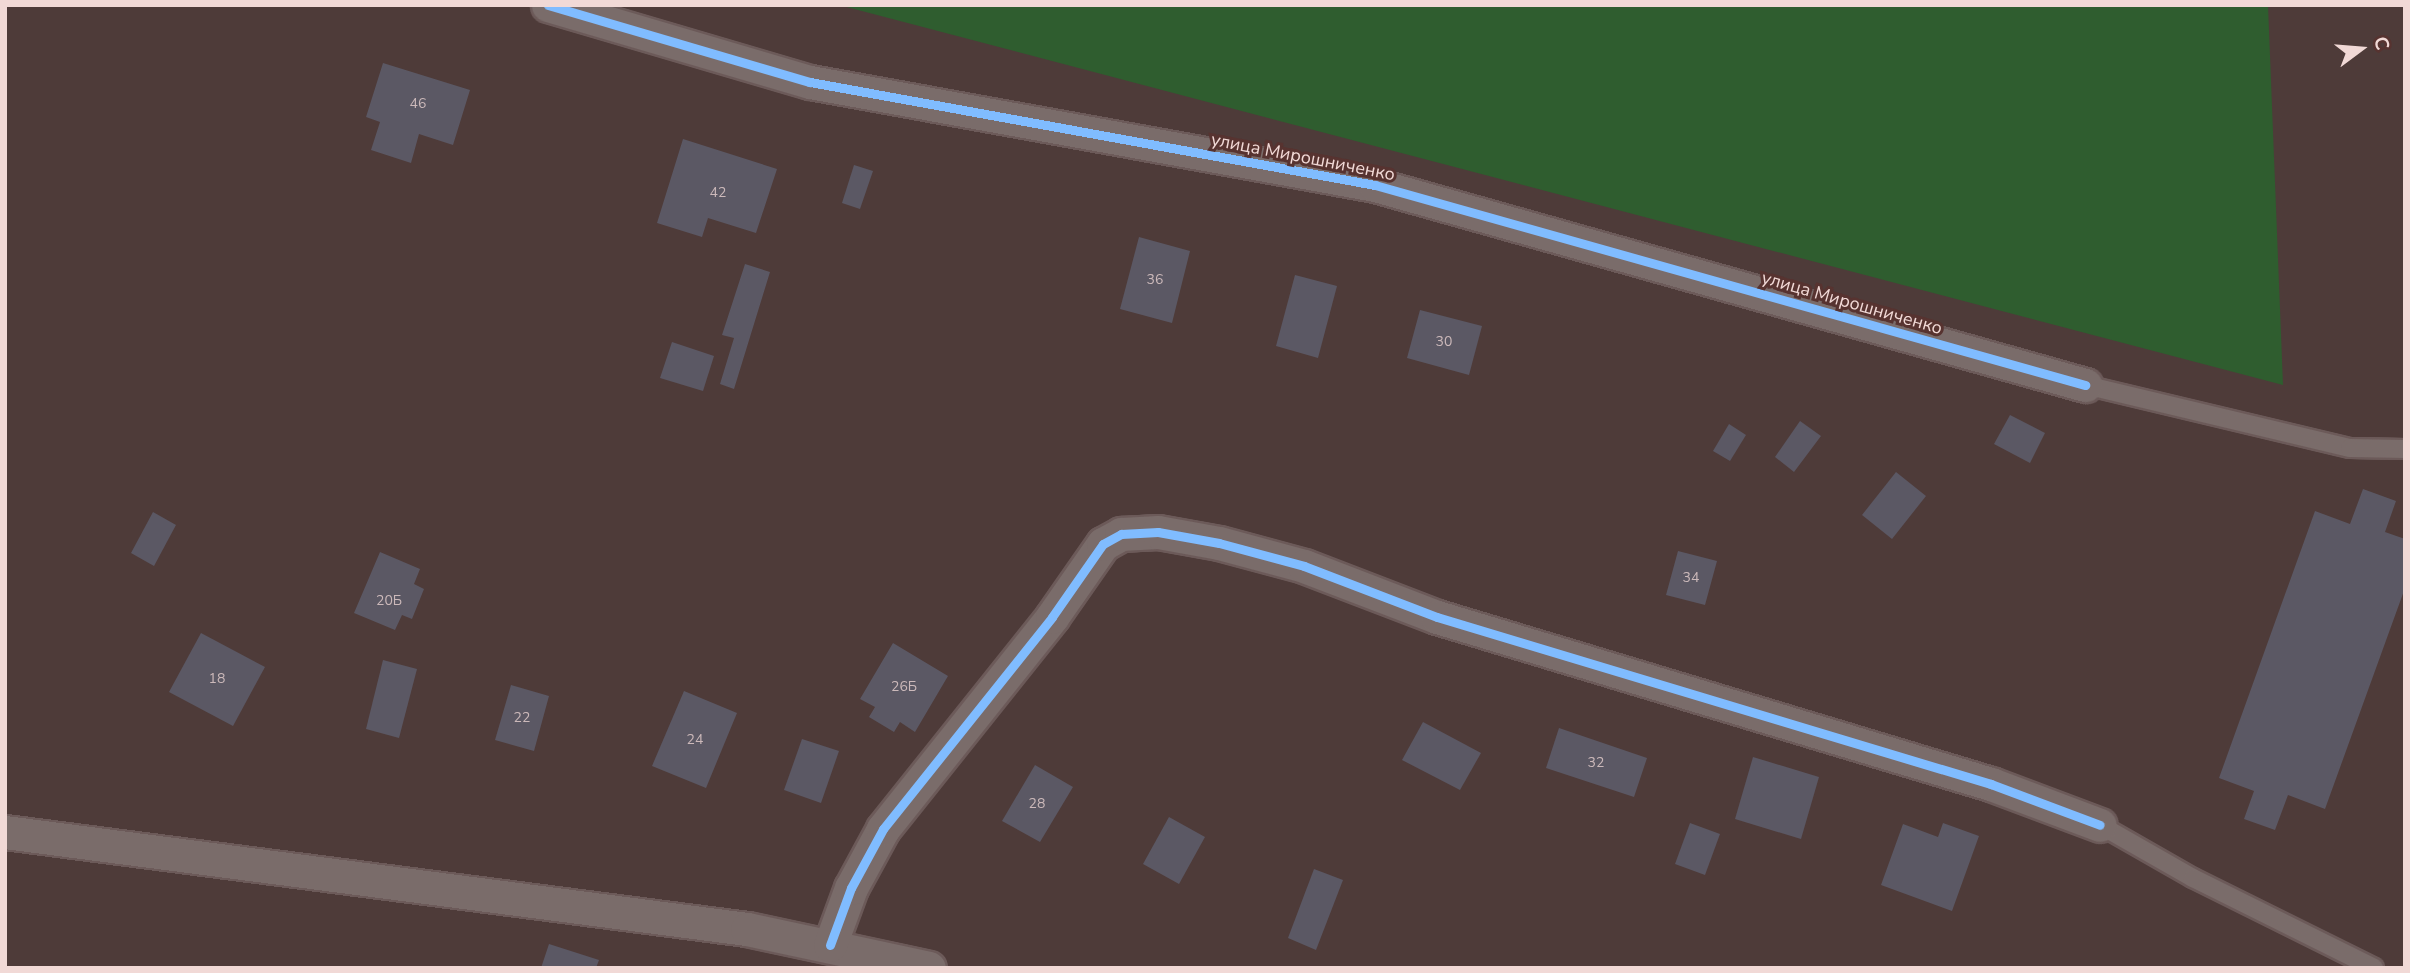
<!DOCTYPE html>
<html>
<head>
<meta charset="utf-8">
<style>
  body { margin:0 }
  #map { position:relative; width:2410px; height:973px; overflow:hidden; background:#4e3b39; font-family:"Nunito Sans",sans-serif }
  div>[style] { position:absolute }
  .green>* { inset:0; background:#2f5d2f }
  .building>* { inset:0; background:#5b5864 }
  .roads { filter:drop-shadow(2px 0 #6c5a59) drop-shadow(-2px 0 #6c5a59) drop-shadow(0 2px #6c5a59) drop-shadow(0 -2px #6c5a59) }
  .lane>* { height:18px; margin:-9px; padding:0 9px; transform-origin:9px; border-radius:9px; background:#7a6c6a }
  .street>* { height:33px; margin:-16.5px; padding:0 16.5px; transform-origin:16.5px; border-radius:16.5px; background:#7a6c6a }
  .cycleway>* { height:9px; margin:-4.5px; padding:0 4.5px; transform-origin:4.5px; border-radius:4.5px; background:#80bcff }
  span { translate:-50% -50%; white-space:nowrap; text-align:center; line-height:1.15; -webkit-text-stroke:6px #573330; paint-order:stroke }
  .number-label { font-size:14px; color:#ccb9ba }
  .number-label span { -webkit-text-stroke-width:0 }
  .street-label { font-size:18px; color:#f1d9d6 }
  .frame { position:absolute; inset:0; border:7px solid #f1d9d6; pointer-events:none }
  .north { position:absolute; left:2326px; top:14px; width:70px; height:70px; -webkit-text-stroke:5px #573330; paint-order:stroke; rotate:74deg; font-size:19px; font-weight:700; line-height:28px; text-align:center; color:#f1d9d6 }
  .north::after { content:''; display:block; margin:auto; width:24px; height:32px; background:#f1d9d6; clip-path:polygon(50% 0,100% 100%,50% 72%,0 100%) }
</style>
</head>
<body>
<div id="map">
  <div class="green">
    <div style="clip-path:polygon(839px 5px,2268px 5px,2283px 385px)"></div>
  </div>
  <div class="building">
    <div style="clip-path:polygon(383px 63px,470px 90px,453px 145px,419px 134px,411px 163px,371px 150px,380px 122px,366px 117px)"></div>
    <div style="clip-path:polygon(683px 139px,777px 169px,756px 233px,708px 218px,702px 237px,657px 223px)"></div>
    <div style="clip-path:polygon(854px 165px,873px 171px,860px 209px,842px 203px)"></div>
    <div style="clip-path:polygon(1139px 237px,1190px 251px,1172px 323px,1120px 309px)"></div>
    <div style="clip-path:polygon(745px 264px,770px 272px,734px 389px,720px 384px,734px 338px,722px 335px)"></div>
    <div style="clip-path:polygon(1295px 275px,1337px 286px,1318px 358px,1276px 346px)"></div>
    <div style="clip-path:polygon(1420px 310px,1482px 326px,1469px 375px,1407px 358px)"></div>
    <div style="clip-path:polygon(672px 342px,714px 356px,703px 391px,660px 378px)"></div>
    <div style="clip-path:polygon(2010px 415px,2045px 433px,2030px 463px,1994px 444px)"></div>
    <div style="clip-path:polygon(1800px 421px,1821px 436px,1794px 472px,1775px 457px)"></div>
    <div style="clip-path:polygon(1729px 424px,1746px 435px,1730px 461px,1713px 451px)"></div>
    <div style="clip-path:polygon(1896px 472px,1926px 496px,1892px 539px,1862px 515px)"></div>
    <div style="clip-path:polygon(2363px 489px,2396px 501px,2385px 532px,2405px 539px,2405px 588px,2325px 809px,2288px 795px,2275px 830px,2244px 819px,2254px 791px,2219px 778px,2315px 511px,2350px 524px)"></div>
    <div style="clip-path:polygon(153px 512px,176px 525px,154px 566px,131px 553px)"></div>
    <div style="clip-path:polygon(1678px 551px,1717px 561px,1705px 605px,1666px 595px)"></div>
    <div style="clip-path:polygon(380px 552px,420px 569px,414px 584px,424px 589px,412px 619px,402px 615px,395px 630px,354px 613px)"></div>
    <div style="clip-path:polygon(201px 633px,265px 667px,233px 726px,169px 692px)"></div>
    <div style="clip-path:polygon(893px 643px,948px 676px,915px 732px,900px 722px,894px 732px,869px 717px,875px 707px,860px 699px)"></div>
    <div style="clip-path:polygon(383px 660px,417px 669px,399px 738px,366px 729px)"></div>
    <div style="clip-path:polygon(511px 685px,549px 696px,534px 751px,495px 740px)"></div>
    <div style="clip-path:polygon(684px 691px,737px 713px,706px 788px,652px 766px)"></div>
    <div style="clip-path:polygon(1423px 722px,1481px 753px,1460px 790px,1402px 760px)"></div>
    <div style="clip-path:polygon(1559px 728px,1647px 758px,1634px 797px,1546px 768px)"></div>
    <div style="clip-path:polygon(802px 739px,839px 751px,821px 803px,784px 790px)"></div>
    <div style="clip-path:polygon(1753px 757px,1819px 777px,1801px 839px,1735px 819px)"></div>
    <div style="clip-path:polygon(1035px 765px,1073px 787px,1040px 842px,1002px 821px)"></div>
    <div style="clip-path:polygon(1169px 817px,1205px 837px,1179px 884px,1143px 864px)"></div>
    <div style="clip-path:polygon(1690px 823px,1720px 834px,1705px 875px,1675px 864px)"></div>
    <div style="clip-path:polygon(1943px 823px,1979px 836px,1952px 911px,1881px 885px,1903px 824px,1938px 837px)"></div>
    <div style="clip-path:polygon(1314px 869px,1343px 880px,1316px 950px,1288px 938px)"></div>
    <div style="clip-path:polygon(549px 944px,599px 960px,596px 968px,541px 968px)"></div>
  </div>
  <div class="roads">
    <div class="lane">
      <div style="left:2085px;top:385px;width:272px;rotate:13.4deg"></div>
      <div style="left:2350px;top:448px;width:55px;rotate:1deg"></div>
      <div style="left:2100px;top:825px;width:107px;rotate:29.7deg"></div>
      <div style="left:2193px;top:878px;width:202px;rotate:26.4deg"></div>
    </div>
    <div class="street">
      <div style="left:548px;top:5px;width:273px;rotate:16.4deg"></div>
      <div style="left:810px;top:82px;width:574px;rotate:10.33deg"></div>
      <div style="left:1375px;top:185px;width:738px;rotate:15.73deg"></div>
      <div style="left:5px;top:832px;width:748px;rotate:7.45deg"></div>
      <div style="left:747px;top:929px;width:186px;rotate:12.1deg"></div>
      <div style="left:830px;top:945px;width:61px;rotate:-69.8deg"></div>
      <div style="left:851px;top:888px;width:67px;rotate:-61.5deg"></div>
      <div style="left:883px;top:829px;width:271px;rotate:-51.4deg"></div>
      <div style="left:1052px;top:617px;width:89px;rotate:-55.1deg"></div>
      <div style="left:1103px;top:544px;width:21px;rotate:-29deg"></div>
      <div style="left:1121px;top:534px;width:37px;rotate:-3deg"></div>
      <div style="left:1158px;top:532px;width:62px;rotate:10.2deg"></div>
      <div style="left:1219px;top:543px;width:88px;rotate:15.1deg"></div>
      <div style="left:1304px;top:566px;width:142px;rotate:21deg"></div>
      <div style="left:1437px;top:617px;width:579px;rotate:16.78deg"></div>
      <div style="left:1991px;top:784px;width:116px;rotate:20.6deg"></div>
    </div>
  </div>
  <div class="cycleway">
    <div style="left:548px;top:5px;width:273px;rotate:16.4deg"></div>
    <div style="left:810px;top:82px;width:574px;rotate:10.33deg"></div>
    <div style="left:1375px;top:185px;width:738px;rotate:15.73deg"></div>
    <div style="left:830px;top:945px;width:61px;rotate:-69.8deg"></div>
    <div style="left:851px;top:888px;width:67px;rotate:-61.5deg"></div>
    <div style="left:883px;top:829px;width:271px;rotate:-51.4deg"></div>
    <div style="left:1052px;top:617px;width:89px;rotate:-55.1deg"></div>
    <div style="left:1103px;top:544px;width:21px;rotate:-29deg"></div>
    <div style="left:1121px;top:534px;width:37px;rotate:-3deg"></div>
    <div style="left:1158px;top:532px;width:62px;rotate:10.2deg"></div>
    <div style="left:1219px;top:543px;width:88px;rotate:15.1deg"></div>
    <div style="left:1304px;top:566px;width:142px;rotate:21deg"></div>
    <div style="left:1437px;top:617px;width:579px;rotate:16.78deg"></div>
    <div style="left:1991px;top:784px;width:116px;rotate:20.6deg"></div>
  </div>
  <div class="number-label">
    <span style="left:418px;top:104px">46</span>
    <span style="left:718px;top:193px">42</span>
    <span style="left:1155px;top:280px">36</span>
    <span style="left:1444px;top:342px">30</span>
    <span style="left:1691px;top:578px">34</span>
    <span style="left:389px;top:601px">20Б</span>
    <span style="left:217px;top:679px">18</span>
    <span style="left:904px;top:687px">26Б</span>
    <span style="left:522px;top:718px">22</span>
    <span style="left:695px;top:740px">24</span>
    <span style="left:1596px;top:763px">32</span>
    <span style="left:1037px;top:804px">28</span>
  </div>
  <div class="street-label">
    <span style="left:1303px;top:157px;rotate:11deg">улица Мирошниченко</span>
    <span style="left:1852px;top:303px;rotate:16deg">улица Мирошниченко</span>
  </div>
  <div class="frame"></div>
  <div class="north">С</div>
</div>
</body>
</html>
